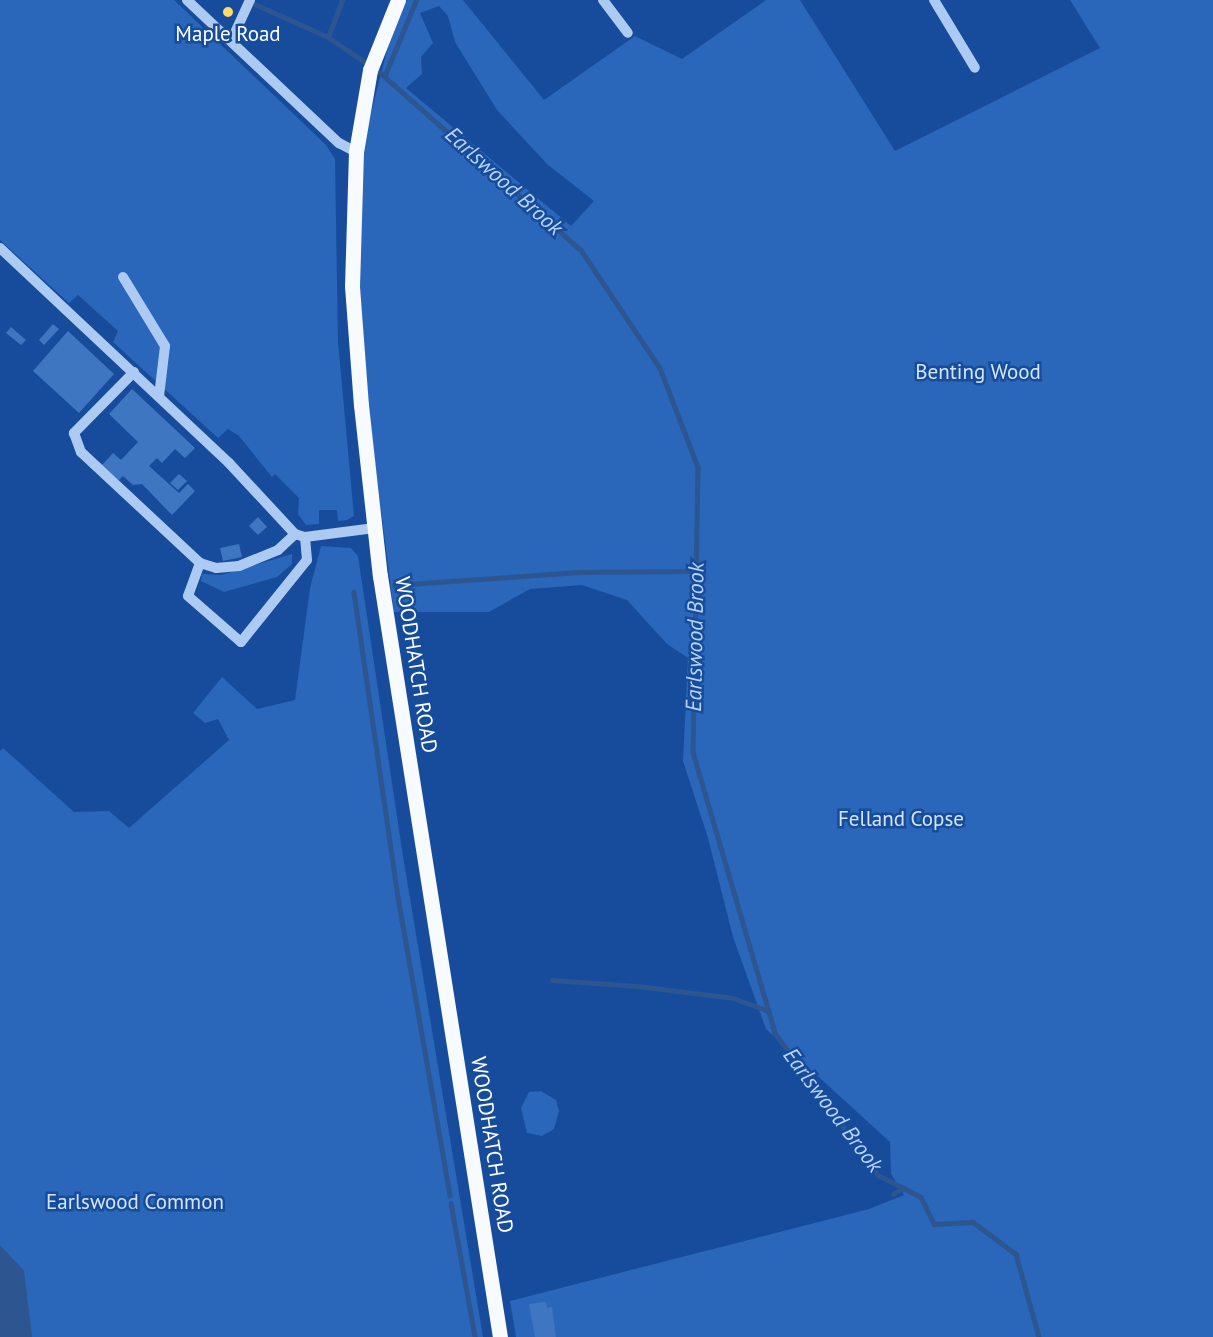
<!DOCTYPE html>
<html>
<head>
<meta charset="utf-8">
<style>
  body { margin:0 }
  #map { position:relative; width:1213px; height:1337px; overflow:hidden; background:#164c9b; font-family:"PT Sans",sans-serif }
  div>[style] { position:absolute }
  .green>* { inset:0; background:#2a66b9 }
  .water>* { inset:0; background:#2d558f }
  .stream>* { height:4.5px; margin:-2.25px; padding:0 2.25px; transform-origin:2.25px; border-radius:2.25px; background:#2d558f }
  .building>* { inset:0; background:#3f76c1 }
  .minor>* { height:10px; margin:-5px; padding:0 5px; transform-origin:5px; border-radius:5px; background:#accaf2 }
  .major>* { height:15px; margin:-7.5px; padding:0 7.5px; transform-origin:7.5px; border-radius:7.5px; background:#f7faff }
  .dots>* { width:16px; height:16px; translate:-50% -50%; box-sizing:border-box; border:3px solid #164c9b; border-radius:50% }
  span { translate:-50% -50%; white-space:nowrap; text-align:center; line-height:1.15; -webkit-text-stroke:5px #164c9b; paint-order:stroke }
  .poi-label { font-size:21px; color:#fff }
  .park-label { font-size:21px; color:#d4e5fc }
  .street-label { font-size:21px; color:#fff }
  .water-label { font-size:22px; color:#b9d4f9; font-style:italic }
</style>
</head>
<body>
<div id="map">
  <div class="green">
    <div style="clip-path:polygon(0 0,174px 0,326px 145px,335px 159px,338px 342px,354px 516px,347px 520px,338px 521px,337px 510px,319px 510px,319px 524px,306px 525px,298px 514px,299px 498px,275px 474px,272px 477px,239px 436px,228px 429px,218px 438px,113px 342px,118px 331px,78px 295px,69px 303px,0 240px)"></div>
    <div style="clip-path:polygon(evenodd,407px 0,463px 0,544px 100px,635px 36px,682px 59px,766px 0,800px 0,895px 151px,1100px 48px,1070px 0,1213px 0,1213px 1337px,516px 1337px,510px 1301px,869px 1209px,904px 1195px,891px 1174px,890px 1142px,766px 1029px,733px 937px,708px 838px,683px 761px,688px 658px,667px 644px,627px 600px,582px 585px,530px 589px,489px 612px,394px 612px,369px 414px,357px 243px,363px 144px,389px 43px,407px 0,439px 6px,448px 16px,455px 42px,497px 110px,547px 164px,594px 201px,571px 226px,406px 88px,422px 74px,421px 57px,433px 43px,420px 13px,439px 6px)"></div>
    <div style="clip-path:polygon(321px 546px,351px 548px,358px 556px,402px 850px,483px 1337px,0 1337px,0 751px,3px 748px,74px 812px,109px 811px,129px 828px,229px 740px,218px 719px,205px 723px,193px 713px,222px 677px,257px 709px,295px 700px,310px 588px)"></div>
    <div style="clip-path:polygon(292px 554px,292px 564px,277px 577px,224px 592px,201px 581px,202px 574px,221px 575px)"></div>
    <div style="clip-path:polygon(541px 1091px,556px 1100px,559px 1111px,554px 1129px,542px 1136px,527px 1133px,521px 1108px,529px 1092px)"></div>
  </div>
  <div class="water">
    <div style="clip-path:polygon(0 1245px,24px 1271px,32px 1337px,0 1337px)"></div>
  </div>
  <div class="stream">
    <div style="left:248px;top:1px;width:88px;rotate:24.2deg"></div>
    <div style="left:328px;top:37px;width:48px;rotate:34deg"></div>
    <div style="left:328px;top:37px;width:40px;rotate:-69deg"></div>
    <div style="left:375px;top:68px;width:275px;rotate:41.5deg"></div>
    <div style="left:581px;top:250px;width:142px;rotate:56.2deg"></div>
    <div style="left:660px;top:368px;width:106px;rotate:69deg"></div>
    <div style="left:698px;top:467px;width:285px;rotate:91deg"></div>
    <div style="left:693px;top:752px;width:293px;rotate:73.7deg"></div>
    <div style="left:775px;top:1033px;width:175px;rotate:54deg"></div>
    <div style="left:878px;top:1175px;width:48px;rotate:27.1deg"></div>
    <div style="left:921px;top:1197px;width:30px;rotate:64deg"></div>
    <div style="left:934px;top:1224px;width:39px;rotate:-3deg"></div>
    <div style="left:973px;top:1222px;width:54px;rotate:36.7deg"></div>
    <div style="left:1016px;top:1254px;width:86px;rotate:74.5deg"></div>
    <div style="left:385px;top:75px;width:81px;rotate:-67.5deg"></div>
    <div style="left:394px;top:585px;width:185px;rotate:-4deg"></div>
    <div style="left:579px;top:572px;width:116px;rotate:-0.5deg"></div>
    <div style="left:354px;top:592px;width:308px;rotate:81.8deg"></div>
    <div style="left:398px;top:897px;width:303px;rotate:80.1deg"></div>
    <div style="left:552px;top:980px;width:85px;rotate:4deg"></div>
    <div style="left:637px;top:986px;width:97px;rotate:7.1deg"></div>
    <div style="left:733px;top:998px;width:38px;rotate:20deg"></div>
    <div style="left:893px;top:1194px;width:12px;rotate:-31deg"></div>
    <div style="left:451px;top:1203px;width:136px;rotate:79.8deg"></div>
  </div>
  <div class="building">
    <div style="clip-path:polygon(53px 324px,59px 329px,44px 345px,39px 340px)"></div>
    <div style="clip-path:polygon(11px 327px,26px 340px,21px 345px,6px 333px)"></div>
    <div style="clip-path:polygon(68px 331px,114px 374px,79px 413px,33px 371px)"></div>
    <div style="clip-path:polygon(132px 389px,195px 448px,185px 458px,175px 449px,162px 463px,157px 458px,149px 466px,179px 493px,188px 484px,195px 491px,172px 515px,142px 484px,133px 485px,123px 476px,119px 480px,102px 465px,113px 453px,121px 460px,138px 442px,109px 414px)"></div>
    <div style="clip-path:polygon(179px 474px,187px 481px,178px 490px,170px 483px)"></div>
    <div style="clip-path:polygon(258px 517px,267px 527px,258px 535px,249px 526px)"></div>
    <div style="clip-path:polygon(239px 544px,242px 557px,223px 561px,220px 548px)"></div>
    <div style="clip-path:polygon(546px 1302px,547px 1308px,552px 1307px,556px 1337px,535px 1337px,529px 1304px)"></div>
  </div>
  <div class="minor">
    <div style="left:187px;top:0;width:209px;rotate:43.3deg"></div>
    <div style="left:339px;top:143px;width:19px;rotate:28deg"></div>
    <div style="left:603px;top:0;width:41px;rotate:52.9deg"></div>
    <div style="left:934px;top:0;width:79px;rotate:58.9deg"></div>
    <div style="left:232px;top:39px;width:43px;rotate:-65.2deg"></div>
    <div style="left:0;top:248px;width:314px;rotate:43.2deg"></div>
    <div style="left:229px;top:463px;width:97px;rotate:47.1deg"></div>
    <div style="left:295px;top:534px;width:10px;rotate:17deg"></div>
    <div style="left:305px;top:537px;width:70px;rotate:-7.4deg"></div>
    <div style="left:123px;top:277px;width:81px;rotate:58.7deg"></div>
    <div style="left:165px;top:346px;width:50px;rotate:96.8deg"></div>
    <div style="left:134px;top:372px;width:86px;rotate:134.5deg"></div>
    <div style="left:74px;top:433px;width:20px;rotate:70deg"></div>
    <div style="left:81px;top:452px;width:163px;rotate:43deg"></div>
    <div style="left:200px;top:563px;width:17px;rotate:17deg"></div>
    <div style="left:216px;top:568px;width:23px;rotate:-5deg"></div>
    <div style="left:239px;top:566px;width:42px;rotate:-22.3deg"></div>
    <div style="left:278px;top:550px;width:23px;rotate:-43deg"></div>
    <div style="left:200px;top:563px;width:35px;rotate:110deg"></div>
    <div style="left:188px;top:596px;width:70px;rotate:41deg"></div>
    <div style="left:241px;top:642px;width:105px;rotate:-51.2deg"></div>
    <div style="left:307px;top:560px;width:23px;rotate:-95deg"></div>
  </div>
  <div class="major">
    <div style="left:398px;top:0;width:75px;rotate:111.8deg"></div>
    <div style="left:370px;top:70px;width:83px;rotate:99.7deg"></div>
    <div style="left:356px;top:152px;width:134px;rotate:91.7deg"></div>
    <div style="left:352px;top:286px;width:119px;rotate:85.7deg"></div>
    <div style="left:361px;top:405px;width:172px;rotate:83.7deg"></div>
    <div style="left:380px;top:576px;width:770px;rotate:81.04deg"></div>
  </div>
  <div class="dots">
    <div style="left:228px;top:12px;background:#ffd96d"></div>
  </div>
  <div class="poi-label">
    <span style="left:228px;top:34px">Maple Road</span>
  </div>
  <div class="park-label">
    <span style="left:978px;top:372px">Benting Wood</span>
    <span style="left:901px;top:819px">Felland Copse</span>
    <span style="left:135px;top:1202px">Earlswood Common</span>
  </div>
  <div class="street-label">
    <span style="left:416px;top:665px;rotate:81deg">WOODHATCH ROAD</span>
    <span style="left:492px;top:1145px;rotate:81deg">WOODHATCH ROAD</span>
  </div>
  <div class="water-label">
    <span style="left:504px;top:181px;rotate:42deg">Earlswood Brook</span>
    <span style="left:695px;top:637px;rotate:-89deg">Earlswood Brook</span>
    <span style="left:833px;top:1110px;rotate:53deg">Earlswood Brook</span>
  </div>
</div>
</body>
</html>
